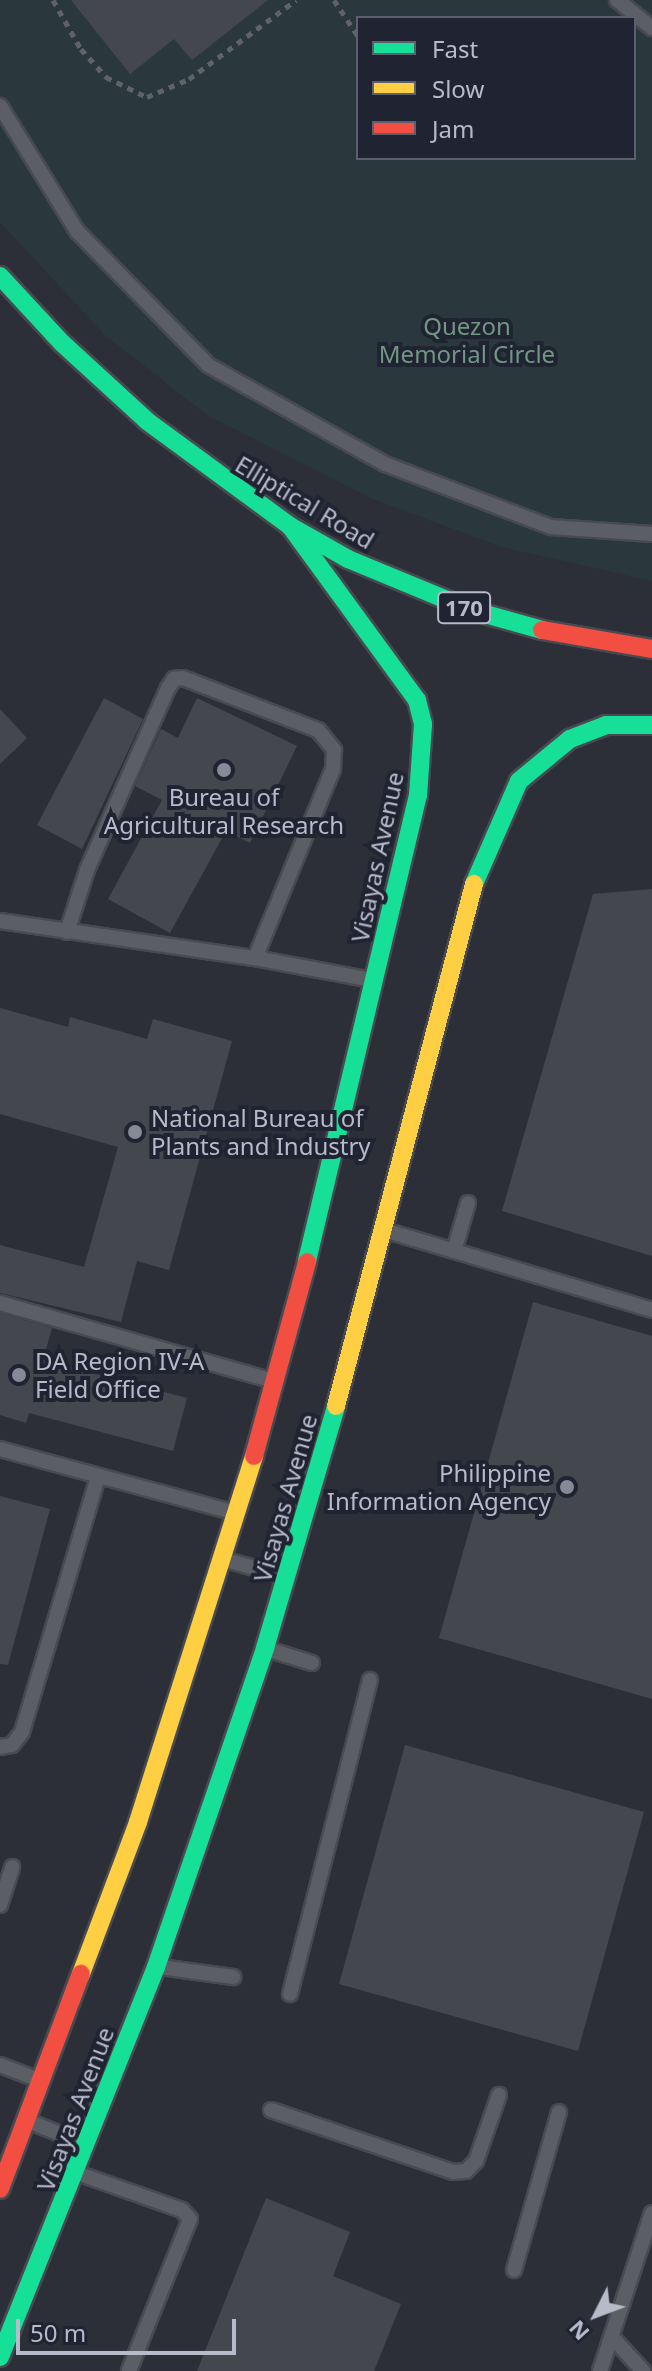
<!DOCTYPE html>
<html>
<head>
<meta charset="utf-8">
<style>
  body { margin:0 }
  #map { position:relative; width:652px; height:2371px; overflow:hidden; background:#2d2f38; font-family:"Noto Sans",sans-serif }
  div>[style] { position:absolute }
  .green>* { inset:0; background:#2a383e }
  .building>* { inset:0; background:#45474f }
  .path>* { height:5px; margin-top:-2.5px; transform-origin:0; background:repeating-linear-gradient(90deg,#60626a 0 6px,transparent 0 12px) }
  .roads { filter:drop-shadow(2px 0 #484a51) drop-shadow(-2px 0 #484a51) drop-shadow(0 2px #484a51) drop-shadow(0 -2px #484a51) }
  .lane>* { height:14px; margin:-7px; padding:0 7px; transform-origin:7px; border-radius:7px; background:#5c5e66 }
  .fast>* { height:18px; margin:-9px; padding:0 9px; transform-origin:9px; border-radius:9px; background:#16e098 }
  .slow>* { height:18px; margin:-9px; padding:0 9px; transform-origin:9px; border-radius:9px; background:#ffcf43 }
  .jam>* { height:18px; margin:-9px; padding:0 9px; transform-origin:9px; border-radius:9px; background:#f24e42 }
  .dots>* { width:22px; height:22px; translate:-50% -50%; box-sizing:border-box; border:4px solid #202332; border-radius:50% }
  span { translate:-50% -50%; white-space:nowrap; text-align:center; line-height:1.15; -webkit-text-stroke:8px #202332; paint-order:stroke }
  .shield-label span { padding:2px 6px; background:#202332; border:2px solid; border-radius:6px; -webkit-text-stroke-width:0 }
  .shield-label { font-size:22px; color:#b7bac8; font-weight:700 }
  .park-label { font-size:24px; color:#719682 }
  .street-label { font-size:24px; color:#b7bac8 }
  .poi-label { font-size:24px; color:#b7bac8 }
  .left { translate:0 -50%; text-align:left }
  .right { translate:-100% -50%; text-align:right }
  .legend { position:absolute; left:356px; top:16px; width:280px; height:144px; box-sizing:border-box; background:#202332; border:2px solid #5c5f6e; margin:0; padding:10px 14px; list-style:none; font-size:24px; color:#b7bac8 }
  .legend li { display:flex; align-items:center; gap:16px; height:40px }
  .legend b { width:40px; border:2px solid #5c5f6e }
  .north { position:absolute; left:556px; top:2275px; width:80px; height:80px; -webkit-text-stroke:6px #202332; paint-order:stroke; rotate:228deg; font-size:22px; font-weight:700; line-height:32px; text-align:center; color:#b7bac8 }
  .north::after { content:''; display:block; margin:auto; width:28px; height:36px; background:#b7bac8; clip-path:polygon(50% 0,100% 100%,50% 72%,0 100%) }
  .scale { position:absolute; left:16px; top:2319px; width:220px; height:36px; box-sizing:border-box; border:4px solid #b7bac8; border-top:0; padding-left:10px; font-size:24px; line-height:28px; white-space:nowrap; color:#b7bac8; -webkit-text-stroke:6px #202332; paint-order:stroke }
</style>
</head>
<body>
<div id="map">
  <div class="green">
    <div style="clip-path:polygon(evenodd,0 0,652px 0,652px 581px,502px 547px,371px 498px,207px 415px,105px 335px,0 222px,0 0,358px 18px,634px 18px,634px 158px,358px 158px,358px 18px)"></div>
  </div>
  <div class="building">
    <div style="clip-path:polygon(71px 0,268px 0,192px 60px,174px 39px,130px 74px)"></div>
    <div style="clip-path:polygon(104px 698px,143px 719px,82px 849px,37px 825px)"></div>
    <div style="clip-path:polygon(197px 698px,297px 746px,250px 843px,226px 831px,170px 933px,108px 899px,162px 800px,135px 786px,161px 729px,178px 738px)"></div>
    <div style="clip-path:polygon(0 709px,27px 738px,0 764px)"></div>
    <div style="clip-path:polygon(652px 889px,652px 1256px,502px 1211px,593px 894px)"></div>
    <div style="clip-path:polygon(0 1008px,68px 1027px,70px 1017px,147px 1039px,153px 1019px,232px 1041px,169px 1270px,137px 1261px,121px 1322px,0 1293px,0 1245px,84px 1267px,118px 1147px,0 1114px)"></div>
    <div style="clip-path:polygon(533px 1302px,652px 1336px,652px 1699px,439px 1638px)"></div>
    <div style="clip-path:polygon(0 1313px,52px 1328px,43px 1360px,187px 1398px,173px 1451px,29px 1413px,26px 1423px,0 1415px)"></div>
    <div style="clip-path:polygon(0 1496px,50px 1509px,8px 1665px,0 1664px)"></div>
    <div style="clip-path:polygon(405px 1745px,644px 1812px,578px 2051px,339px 1984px)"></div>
    <div style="clip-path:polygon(266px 2198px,350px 2232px,333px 2276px,401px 2304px,374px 2371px,197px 2371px)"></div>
  </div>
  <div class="path">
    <div style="left:53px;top:0;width:56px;rotate:60.3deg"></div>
    <div style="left:81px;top:49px;width:38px;rotate:48deg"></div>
    <div style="left:106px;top:77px;width:46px;rotate:26deg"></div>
    <div style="left:147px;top:97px;width:46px;rotate:-23.2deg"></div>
    <div style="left:189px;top:79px;width:133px;rotate:-36.4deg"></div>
    <div style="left:334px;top:0;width:43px;rotate:56.3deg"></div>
  </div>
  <div class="roads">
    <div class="lane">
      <div style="left:617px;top:0;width:45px;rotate:38.7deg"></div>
      <div style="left:0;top:106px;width:147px;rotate:58.4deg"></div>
      <div style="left:77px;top:231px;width:187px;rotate:45.6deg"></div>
      <div style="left:208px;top:365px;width:203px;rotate:29.2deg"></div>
      <div style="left:385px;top:464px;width:178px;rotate:20.8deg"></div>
      <div style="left:551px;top:527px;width:101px;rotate:4deg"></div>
      <div style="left:0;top:921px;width:258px;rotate:8.3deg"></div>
      <div style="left:255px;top:958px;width:118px;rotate:10.7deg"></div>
      <div style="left:67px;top:932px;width:65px;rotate:-72.1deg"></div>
      <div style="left:87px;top:870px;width:199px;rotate:-66deg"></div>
      <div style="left:168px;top:688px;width:11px;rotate:-56deg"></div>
      <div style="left:174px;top:679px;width:9px;rotate:-6deg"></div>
      <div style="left:183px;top:678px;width:145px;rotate:21.1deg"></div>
      <div style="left:318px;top:730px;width:26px;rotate:51deg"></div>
      <div style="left:334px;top:750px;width:19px;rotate:93deg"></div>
      <div style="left:333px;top:769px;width:204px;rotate:112.4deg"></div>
      <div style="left:384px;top:1230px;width:280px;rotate:16.6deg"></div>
      <div style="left:454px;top:1251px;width:50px;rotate:-73.7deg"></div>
      <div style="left:0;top:1303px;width:282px;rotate:15.9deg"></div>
      <div style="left:0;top:1449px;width:244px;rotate:15.2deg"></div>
      <div style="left:226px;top:1560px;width:59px;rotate:15.7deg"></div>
      <div style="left:267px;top:1649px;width:47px;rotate:17.3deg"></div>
      <div style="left:0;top:1747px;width:12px;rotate:-9deg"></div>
      <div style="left:12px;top:1745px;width:16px;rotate:-52deg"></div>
      <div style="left:22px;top:1732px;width:266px;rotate:-73.4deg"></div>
      <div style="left:0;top:1905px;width:40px;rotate:-72deg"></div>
      <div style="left:160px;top:1967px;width:74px;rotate:7.8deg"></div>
      <div style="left:290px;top:1994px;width:324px;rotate:-75.7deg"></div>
      <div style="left:0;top:2065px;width:40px;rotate:21deg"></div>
      <div style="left:271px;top:2110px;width:192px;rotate:18.8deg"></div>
      <div style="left:453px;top:2172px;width:13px;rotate:-4deg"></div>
      <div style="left:466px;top:2171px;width:14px;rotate:-45deg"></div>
      <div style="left:476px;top:2161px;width:70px;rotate:-70.8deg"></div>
      <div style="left:28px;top:2121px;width:59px;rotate:21.8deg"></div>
      <div style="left:77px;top:2173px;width:111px;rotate:19.4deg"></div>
      <div style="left:182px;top:2210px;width:12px;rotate:48deg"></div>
      <div style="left:190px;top:2219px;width:164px;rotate:111.9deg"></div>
      <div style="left:514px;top:2270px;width:164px;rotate:-74.1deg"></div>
      <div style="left:612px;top:2337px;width:46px;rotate:47.6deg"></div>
      <div style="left:600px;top:2371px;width:166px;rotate:-71.8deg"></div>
    </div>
    <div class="fast">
      <div style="left:0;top:276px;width:91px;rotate:47.2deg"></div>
      <div style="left:62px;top:343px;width:115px;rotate:42.5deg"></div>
      <div style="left:147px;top:421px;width:177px;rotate:36.3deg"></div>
      <div style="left:290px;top:526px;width:67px;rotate:29.6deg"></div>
      <div style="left:348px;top:559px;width:133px;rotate:22.5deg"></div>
      <div style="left:471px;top:610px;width:74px;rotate:15.7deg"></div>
      <div style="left:290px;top:526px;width:215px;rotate:53.9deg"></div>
      <div style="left:417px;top:700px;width:25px;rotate:76deg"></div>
      <div style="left:423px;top:724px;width:71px;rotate:94deg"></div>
      <div style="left:418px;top:795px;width:480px;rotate:103.4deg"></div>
      <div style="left:474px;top:884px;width:112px;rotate:-66.4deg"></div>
      <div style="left:519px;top:781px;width:66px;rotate:-39.5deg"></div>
      <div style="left:570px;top:739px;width:39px;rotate:-21deg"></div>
      <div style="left:606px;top:725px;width:46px"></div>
      <div style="left:0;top:2357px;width:420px;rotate:-68.2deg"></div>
      <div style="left:156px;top:1967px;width:337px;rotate:-71.1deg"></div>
      <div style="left:265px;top:1648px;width:252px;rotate:-73.6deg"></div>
    </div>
    <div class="slow">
      <div style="left:336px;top:1406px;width:540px;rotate:-75.19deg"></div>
      <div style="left:81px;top:1974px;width:162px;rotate:-69.4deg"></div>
      <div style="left:138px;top:1822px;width:384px;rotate:-72.4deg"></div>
    </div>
    <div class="jam">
      <div style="left:542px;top:630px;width:112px;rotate:9.8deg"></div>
      <div style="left:254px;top:1456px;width:201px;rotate:-74.7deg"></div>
      <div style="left:0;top:2189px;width:230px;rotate:-69.4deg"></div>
    </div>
  </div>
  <div class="dots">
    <div style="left:224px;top:770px;background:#878996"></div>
    <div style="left:135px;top:1132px;background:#878996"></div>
    <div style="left:19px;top:1375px;background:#878996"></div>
    <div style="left:567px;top:1487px;background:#878996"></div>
  </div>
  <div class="shield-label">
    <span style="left:464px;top:608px">170</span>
  </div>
  <div class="park-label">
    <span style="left:467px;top:340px">Quezon<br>Memorial Circle</span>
  </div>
  <div class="street-label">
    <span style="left:305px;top:502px;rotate:31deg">Elliptical Road</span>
    <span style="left:377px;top:857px;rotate:-78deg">Visayas Avenue</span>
    <span style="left:285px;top:1498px;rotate:-74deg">Visayas Avenue</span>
    <span style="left:75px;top:2109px;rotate:-69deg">Visayas Avenue</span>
  </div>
  <div class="poi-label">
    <span style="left:224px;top:811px">Bureau of<br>Agricultural Research</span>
    <span class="left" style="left:151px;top:1132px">National Bureau of<br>Plants and Industry</span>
    <span class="left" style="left:35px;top:1375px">DA Region IV-A<br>Field Office</span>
    <span class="right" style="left:551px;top:1487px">Philippine<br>Information Agency</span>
  </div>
  <ul class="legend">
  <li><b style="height:10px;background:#16e098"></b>Fast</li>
  <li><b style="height:10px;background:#ffcf43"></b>Slow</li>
  <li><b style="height:10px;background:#f24e42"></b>Jam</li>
  </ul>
  <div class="north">N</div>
  <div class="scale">50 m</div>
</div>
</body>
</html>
